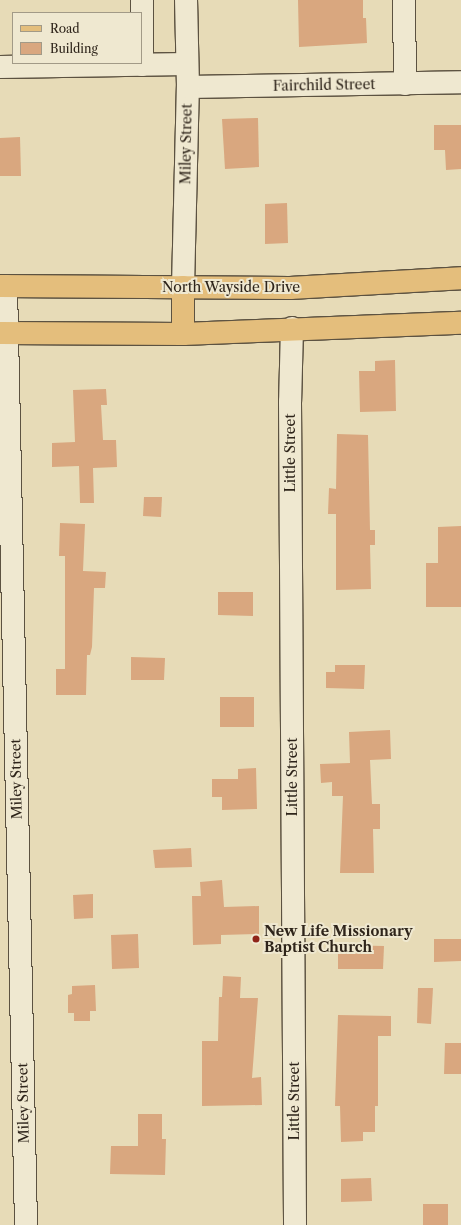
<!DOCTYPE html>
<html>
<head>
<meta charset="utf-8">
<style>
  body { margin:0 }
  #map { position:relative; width:461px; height:1225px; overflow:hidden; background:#e7dbb7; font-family:"Libre Caslon Text",serif }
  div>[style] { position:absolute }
  .building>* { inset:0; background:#d9a77f }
  .roads { filter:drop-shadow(1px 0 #5c5241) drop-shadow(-1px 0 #5c5241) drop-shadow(0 1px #5c5241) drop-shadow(0 -1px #5c5241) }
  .minor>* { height:22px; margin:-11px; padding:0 11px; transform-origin:11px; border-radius:11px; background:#efe8d0 }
  .major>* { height:22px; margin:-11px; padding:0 11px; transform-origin:11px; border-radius:11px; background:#e4be7c }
  .dots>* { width:11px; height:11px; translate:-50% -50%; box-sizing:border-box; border:2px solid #efe8d0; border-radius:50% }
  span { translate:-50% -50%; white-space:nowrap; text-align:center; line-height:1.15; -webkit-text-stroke:4px #efe8d0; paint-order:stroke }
  .street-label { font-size:14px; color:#2e241a }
  .poi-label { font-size:14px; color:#2e241a; font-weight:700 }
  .left { translate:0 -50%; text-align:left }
  .legend { position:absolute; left:12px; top:12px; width:130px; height:52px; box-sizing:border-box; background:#efe8d0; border:1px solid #a29a87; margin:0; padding:5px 7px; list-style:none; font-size:12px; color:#2e241a }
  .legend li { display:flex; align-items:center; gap:8px; height:20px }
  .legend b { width:20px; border:1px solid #a29a87 }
</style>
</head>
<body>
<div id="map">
  <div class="building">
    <div style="clip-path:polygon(298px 0,363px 0,363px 18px,366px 18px,367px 43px,299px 47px)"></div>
    <div style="clip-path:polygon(258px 118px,259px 167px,225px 169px,222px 119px)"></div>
    <div style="clip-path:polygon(434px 125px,461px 125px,461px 169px,446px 170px,445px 150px,434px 150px)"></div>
    <div style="clip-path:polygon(20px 137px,21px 176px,0 176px,0 138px)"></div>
    <div style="clip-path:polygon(287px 203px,288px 243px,265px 244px,265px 204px)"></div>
    <div style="clip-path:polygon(395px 360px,396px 411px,360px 412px,359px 371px,375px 371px,375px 361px)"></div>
    <div style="clip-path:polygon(106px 389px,107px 405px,101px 405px,103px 440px,116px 440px,117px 467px,93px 468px,94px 503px,80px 503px,79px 466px,52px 467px,52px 443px,75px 442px,73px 390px)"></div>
    <div style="clip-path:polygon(337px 434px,368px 435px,370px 530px,375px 530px,375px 545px,370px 545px,371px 589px,336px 590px,336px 514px,328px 514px,329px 488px,336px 489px)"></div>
    <div style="clip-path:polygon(144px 497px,162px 497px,161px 517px,143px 516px)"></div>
    <div style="clip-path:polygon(60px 523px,85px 524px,83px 571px,106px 572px,105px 588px,94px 588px,92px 647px,90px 655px,87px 655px,86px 695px,56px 695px,56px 669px,65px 669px,65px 556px,59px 556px)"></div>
    <div style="clip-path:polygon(461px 526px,461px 607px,426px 607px,426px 563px,438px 563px,438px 527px)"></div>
    <div style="clip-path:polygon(218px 592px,253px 592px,253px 616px,218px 615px)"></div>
    <div style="clip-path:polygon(131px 657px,165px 658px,164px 680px,131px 680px)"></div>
    <div style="clip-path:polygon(335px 665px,365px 665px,364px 689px,326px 688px,326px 672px,335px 672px)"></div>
    <div style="clip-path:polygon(220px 697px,254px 697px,254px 727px,220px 727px)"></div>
    <div style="clip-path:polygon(390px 730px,391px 759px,370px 760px,372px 804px,380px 804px,380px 829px,373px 829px,374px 873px,340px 873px,343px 796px,332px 796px,332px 782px,321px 783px,320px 764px,350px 763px,349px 732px)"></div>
    <div style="clip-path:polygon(256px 768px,257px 809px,222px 810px,222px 797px,212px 797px,212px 779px,238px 779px,238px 769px)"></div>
    <div style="clip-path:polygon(191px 848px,192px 867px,155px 868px,153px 850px)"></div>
    <div style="clip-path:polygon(222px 880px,224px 907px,259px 906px,259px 934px,221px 935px,221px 944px,193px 945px,192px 896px,201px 896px,200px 882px)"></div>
    <div style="clip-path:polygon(93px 894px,93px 918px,74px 919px,73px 895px)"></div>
    <div style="clip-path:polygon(138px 934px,139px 968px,112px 969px,111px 935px)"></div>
    <div style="clip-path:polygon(434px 939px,461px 939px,461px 961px,434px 962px)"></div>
    <div style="clip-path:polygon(338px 945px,384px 946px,383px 969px,338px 969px)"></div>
    <div style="clip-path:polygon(223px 976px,241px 977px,240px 998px,258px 998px,252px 1078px,261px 1077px,262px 1105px,202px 1106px,202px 1041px,218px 1041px,219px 997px,222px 997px)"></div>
    <div style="clip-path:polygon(95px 985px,96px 1011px,90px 1011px,90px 1021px,74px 1021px,74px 1013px,68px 1013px,68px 995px,72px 994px,72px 986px)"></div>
    <div style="clip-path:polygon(418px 988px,433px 988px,431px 1024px,417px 1023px)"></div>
    <div style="clip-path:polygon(338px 1015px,391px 1016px,391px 1036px,378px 1036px,378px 1106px,375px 1106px,375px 1132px,363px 1132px,363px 1141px,341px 1142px,340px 1106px,335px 1106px)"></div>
    <div style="clip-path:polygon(445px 1043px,461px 1043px,461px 1074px,444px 1074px)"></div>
    <div style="clip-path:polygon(138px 1114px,162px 1114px,162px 1139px,166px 1139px,165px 1175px,110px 1174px,111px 1146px,138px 1146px)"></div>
    <div style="clip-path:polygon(371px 1178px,372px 1201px,341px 1202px,341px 1179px)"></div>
    <div style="clip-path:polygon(423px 1204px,448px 1204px,448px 1225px,423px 1225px)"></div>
  </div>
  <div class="roads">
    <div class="minor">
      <div style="left:142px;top:0;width:65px;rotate:90deg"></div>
      <div style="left:404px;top:0;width:84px;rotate:89.3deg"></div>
      <div style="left:0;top:67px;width:187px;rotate:-0.9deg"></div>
      <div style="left:188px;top:87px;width:273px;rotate:-1deg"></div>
      <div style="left:6px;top:286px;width:939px;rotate:88.78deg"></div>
      <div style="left:183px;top:287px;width:200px;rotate:-88.6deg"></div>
      <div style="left:188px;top:87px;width:87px;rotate:-91.3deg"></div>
      <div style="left:292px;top:328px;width:74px;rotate:91.5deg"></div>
      <div style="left:290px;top:402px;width:823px;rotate:89.65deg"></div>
    </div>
    <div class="major">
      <div style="left:0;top:286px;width:290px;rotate:0.4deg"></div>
      <div style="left:290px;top:288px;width:171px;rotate:-3.3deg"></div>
      <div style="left:0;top:333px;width:183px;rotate:0.3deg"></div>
      <div style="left:183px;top:334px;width:278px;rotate:-2.3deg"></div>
      <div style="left:183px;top:334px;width:47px;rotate:-90deg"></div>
    </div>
  </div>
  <div class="dots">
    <div style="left:256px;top:939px;background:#8f2418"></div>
  </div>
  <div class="street-label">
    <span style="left:324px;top:85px;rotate:-1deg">Fairchild Street</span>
    <span style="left:186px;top:144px;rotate:-89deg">Miley Street</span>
    <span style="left:231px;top:287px">North Wayside Drive</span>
    <span style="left:290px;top:453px;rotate:-90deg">Little Street</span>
    <span style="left:292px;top:777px;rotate:-90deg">Little Street</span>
    <span style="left:16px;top:779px;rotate:-91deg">Miley Street</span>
    <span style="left:294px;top:1101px;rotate:-90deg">Little Street</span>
    <span style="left:23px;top:1103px;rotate:-91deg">Miley Street</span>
  </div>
  <div class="poi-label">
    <span class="left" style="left:264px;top:939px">New Life Missionary<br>Baptist Church</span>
  </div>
  <ul class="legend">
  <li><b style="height:5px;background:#e4be7c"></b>Road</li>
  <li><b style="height:11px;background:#d9a77f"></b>Building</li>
  </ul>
</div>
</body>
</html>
